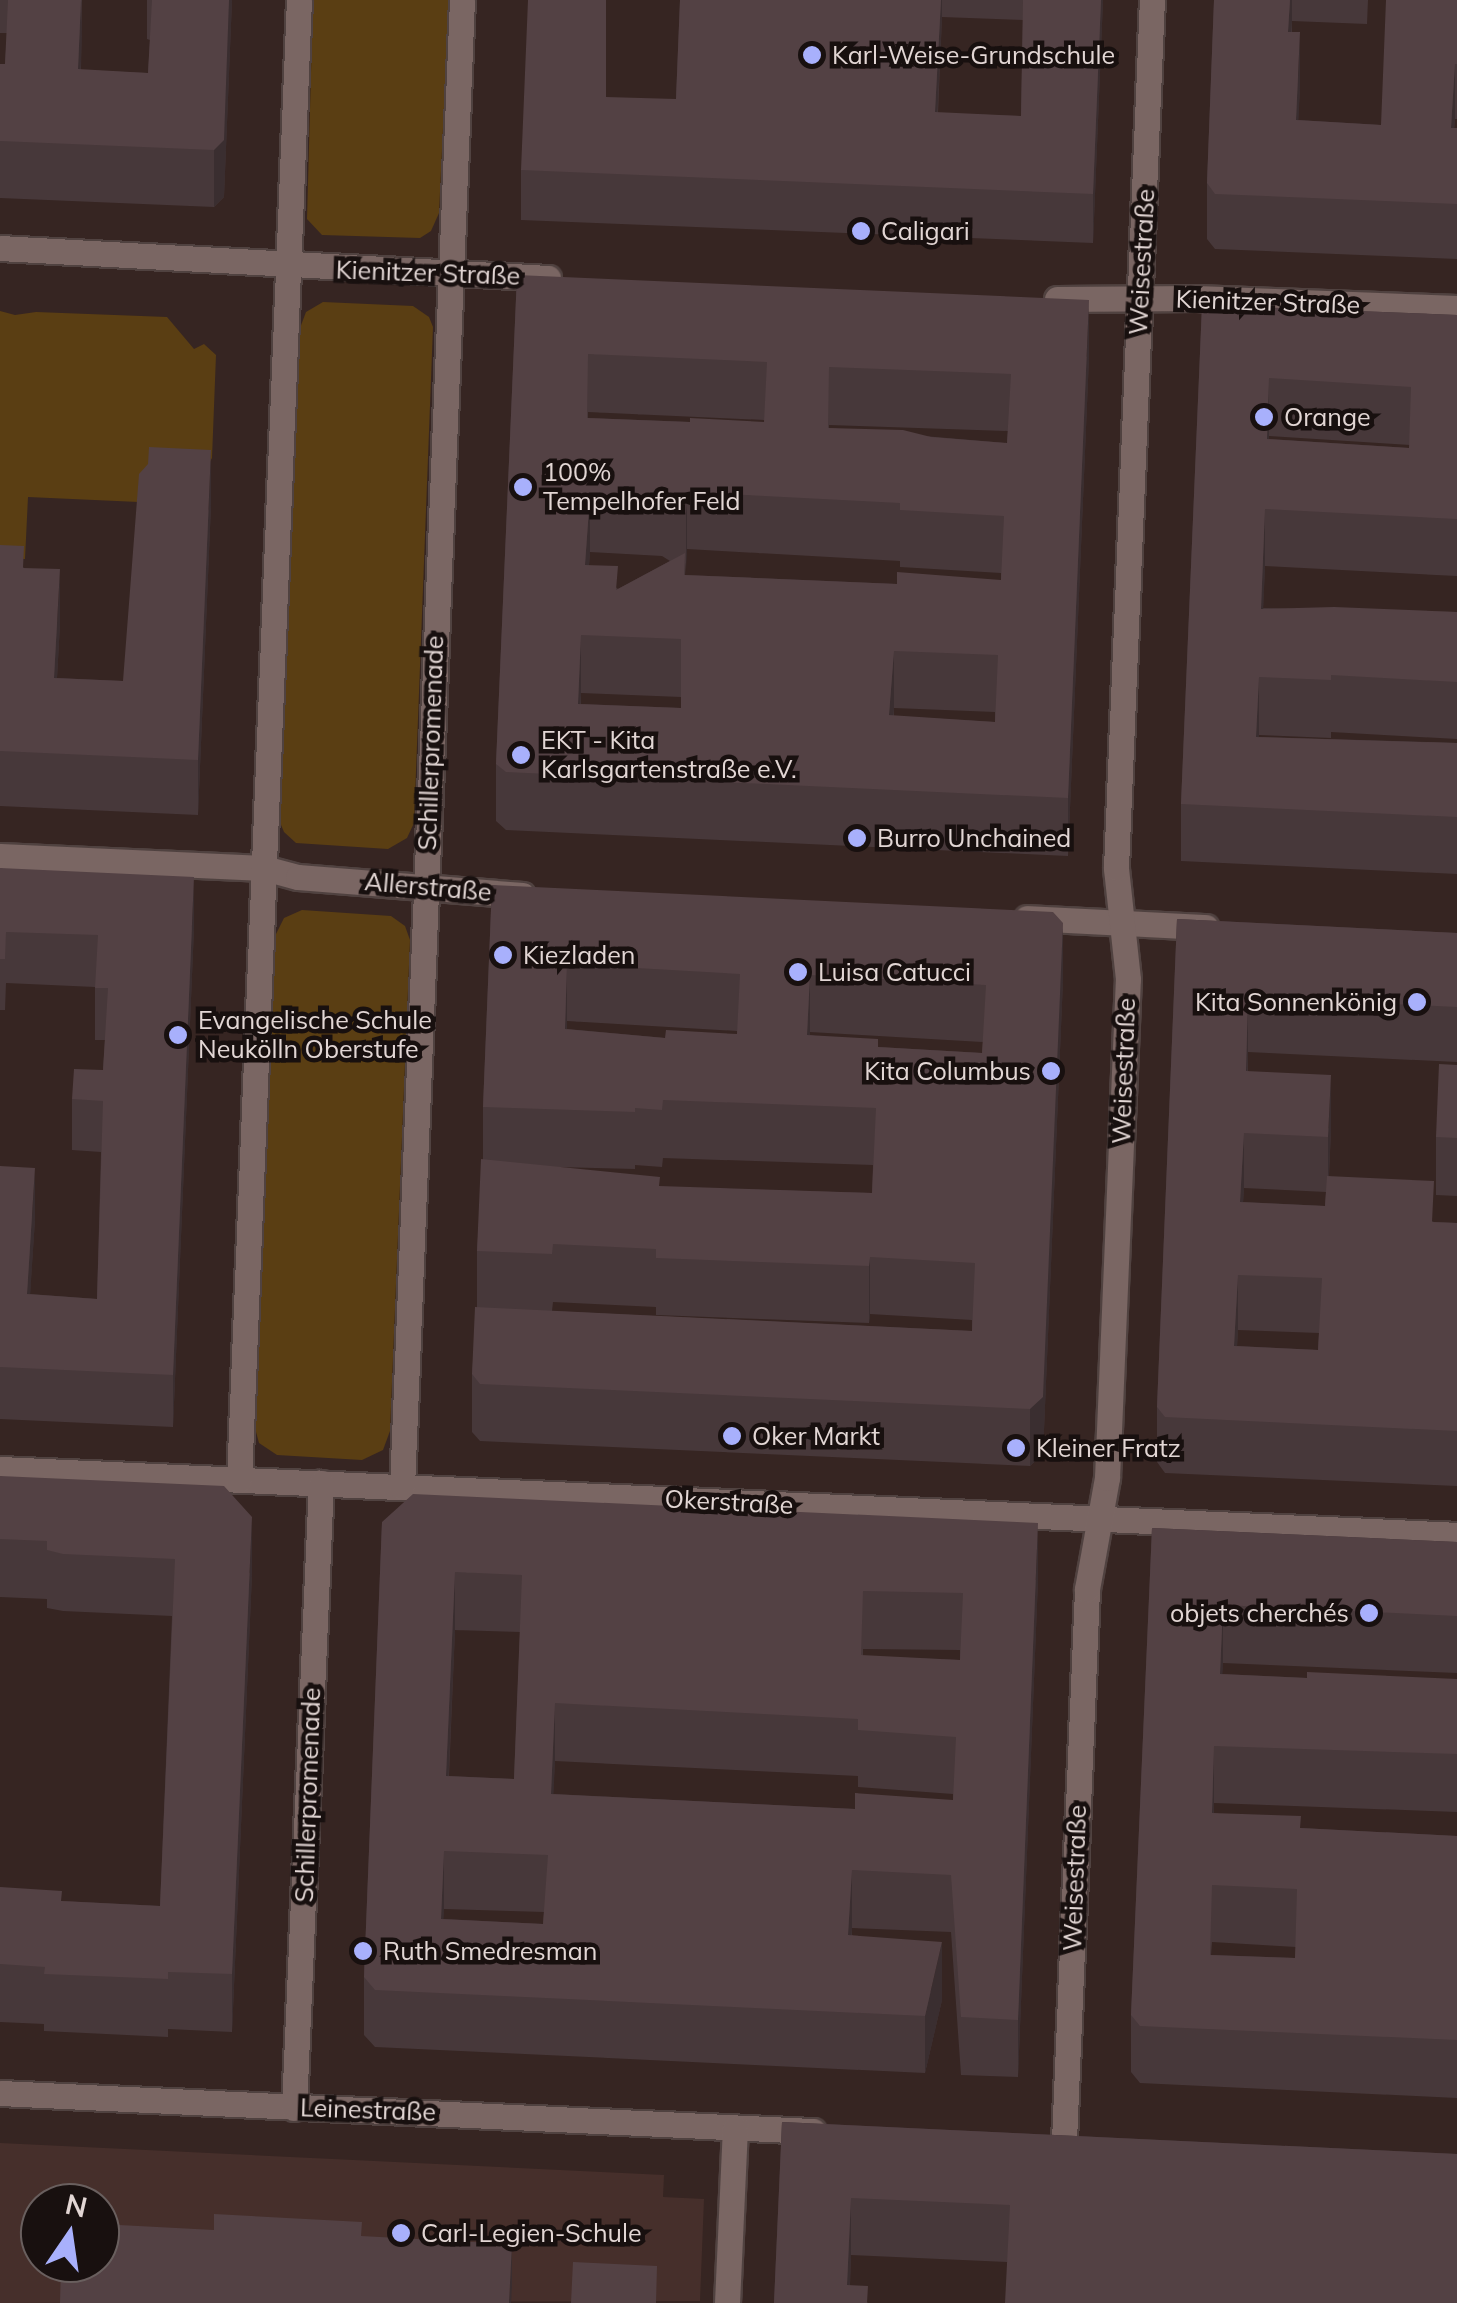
<!DOCTYPE html>
<html>
<head>
<meta charset="utf-8">
<style>
  body { margin:0 }
  #map { position:relative; width:1457px; height:2303px; overflow:hidden; background:#362522; font-family:Mulish,sans-serif }
  div>[style] { position:absolute }
  .built>* { inset:0; background:#462f2b }
  .green>* { inset:0; background:#5a3e13 }
  .roads { filter:drop-shadow(2px 0 #504240) drop-shadow(-2px 0 #504240) drop-shadow(0 2px #504240) drop-shadow(0 -2px #504240) }
  .minor>* { height:25px; margin:-12.5px; padding:0 12.5px; transform-origin:12.5px; border-radius:12.5px; background:#7a6663 }
  .wall>* { inset:0; background:#47383a }
  .shaded-wall>* { inset:0; background:#3a2e30 }
  .building>* { inset:0; background:#534144 }
  .dots>* { width:28px; height:28px; translate:-50% -50%; box-sizing:border-box; border:5px solid #18100f; border-radius:50% }
  span { translate:-50% -50%; white-space:nowrap; text-align:center; line-height:1.15; -webkit-text-stroke:9px #18100f; paint-order:stroke }
  .poi-label { font-size:25px; color:#e2d6d4 }
  .left { translate:0 -50%; text-align:left }
  .right { translate:-100% -50%; text-align:right }
  .street-label { font-size:25px; color:#e2d6d4 }
  .north { position:absolute; left:20px; top:2183px; width:100px; height:100px; box-sizing:border-box; background:#18100f; border:2px solid #695f5e; border-radius:50%; rotate:13deg; font-size:28px; font-weight:700; line-height:40px; text-align:center; color:#e2d6d4 }
  .north::after { content:''; display:block; margin:auto; width:35px; height:45px; background:#a8b0fc; clip-path:polygon(50% 0,100% 100%,50% 72%,0 100%) }
</style>
</head>
<body>
<div id="map">
  <div class="built">
    <div style="clip-path:polygon(evenodd,0 2143px,664px 2175px,663px 2197px,704px 2199px,700px 2301px,0 2303px,0 2143px,40px 2203px,100px 2203px,100px 2263px,40px 2263px,40px 2203px)"></div>
  </div>
  <div class="green">
    <div style="clip-path:polygon(313px 0,449px 0,439px 213px,431px 231px,420px 238px,322px 235px,307px 219px)"></div>
    <div style="clip-path:polygon(323px 302px,413px 306px,429px 317px,433px 327px,414px 823px,407px 838px,388px 849px,296px 843px,284px 832px,279px 820px,300px 328px,306px 312px)"></div>
    <div style="clip-path:polygon(0 311px,15px 315px,36px 312px,167px 317px,194px 349px,204px 344px,216px 355px,212px 458px,206px 469px,205px 505px,28px 497px,25px 559px,0 558px)"></div>
    <div style="clip-path:polygon(302px 910px,391px 916px,405px 926px,410px 940px,390px 1431px,383px 1450px,362px 1460px,277px 1455px,259px 1443px,255px 1428px,275px 936px,284px 918px)"></div>
  </div>
  <div class="roads">
    <div class="minor">
      <div style="left:0;top:248px;width:549px;rotate:3.13deg"></div>
      <div style="left:1057px;top:299px;width:139px;rotate:-0.4deg"></div>
      <div style="left:1196px;top:298px;width:261px;rotate:2.2deg"></div>
      <div style="left:0;top:856px;width:264px;rotate:2.6deg"></div>
      <div style="left:264px;top:868px;width:35px;rotate:15deg"></div>
      <div style="left:298px;top:877px;width:225px;rotate:4.6deg"></div>
      <div style="left:1027px;top:918px;width:179px;rotate:2.9deg"></div>
      <div style="left:0;top:1469px;width:1458px;rotate:2.59deg"></div>
      <div style="left:239px;top:1480px;width:1481px;rotate:-87.68deg"></div>
      <div style="left:402px;top:1487px;width:1488px;rotate:-87.69deg"></div>
      <div style="left:0;top:2093px;width:814px;rotate:2.68deg"></div>
      <div style="left:294px;top:2108px;width:626px;rotate:-87.53deg"></div>
      <div style="left:1064px;top:2141px;width:552px;rotate:-87.61deg"></div>
      <div style="left:1087px;top:1589px;width:113px;rotate:-79.8deg"></div>
      <div style="left:1107px;top:1478px;width:499px;rotate:-87.6deg"></div>
      <div style="left:1128px;top:979px;width:112px;rotate:-96.2deg"></div>
      <div style="left:1116px;top:868px;width:869px;rotate:-87.63deg"></div>
      <div style="left:727px;top:2303px;width:175px;rotate:-87.4deg"></div>
    </div>
  </div>
  <div class="wall">
    <div style="clip-path:polygon(0 0,82px 0,81px 70px,148px 73px,150px 40px,147px 39px,147px 0,232px 0,224px 197px,214px 207px,0 198px,0 64px,5px 64px,7px 33px,0 33px)"></div>
    <div style="clip-path:polygon(evenodd,680px 0,1103px 0,1093px 243px,521px 220px,521px 170px,676px 99px,680px 0,942px 17px,1023px 20px,1021px 116px,938px 113px,942px 17px)"></div>
    <div style="clip-path:polygon(1214px 0,1368px 0,1367px 24px,1292px 21px,1292px 32px,1300px 88px,1298px 120px,1381px 125px,1457px 0,1457px 119px,1455px 119px,1454px 128px,1457px 128px,1457px 259px,1215px 249px,1207px 239px,1207px 183px)"></div>
    <div style="clip-path:polygon(evenodd,517px 275px,1089px 357px,1068px 856px,506px 830px,496px 821px,496px 764px,517px 275px,588px 412px,764px 420px,764px 422px,690px 422px,588px 418px,588px 412px,517px 275px,829px 425px,1008px 431px,1007px 443px,829px 428px,829px 425px,517px 275px,687px 549px,900px 561px,900px 567px,1001px 573px,1001px 580px,897px 584px,685px 575px,687px 549px,517px 275px,590px 552px,662px 556px,670px 561px,618px 589px,589px 565px,590px 552px,517px 275px,581px 693px,681px 697px,681px 708px,581px 704px,581px 693px,517px 275px,894px 708px,995px 712px,995px 722px,894px 716px,894px 708px)"></div>
    <div style="clip-path:polygon(evenodd,1202px 305px,1457px 315px,1457px 576px,1265px 566px,1263px 608px,1457px 612px,1457px 739px,1331px 732px,1331px 738px,1259px 735px,1259px 737px,1457px 743px,1457px 874px,1181px 861px,1181px 804px,1202px 305px,1269px 436px,1410px 445px,1409px 448px,1269px 439px,1269px 436px)"></div>
    <div style="clip-path:polygon(211px 505px,198px 815px,0 806px,0 545px,24px 568px,60px 624px,57px 678px,123px 681px)"></div>
    <div style="clip-path:polygon(0 868px,194px 928px,173px 1427px,0 1419px,0 1166px,35px 1219px,30px 1294px,97px 1299px,101px 1152px,72px 1150px,72px 1099px,103px 1070px,105px 1040px,95px 1040px,95px 987px,6px 983px,5px 1010px,0 1010px)"></div>
    <div style="clip-path:polygon(evenodd,492px 885px,1063px 980px,1043px 1454px,1030px 1466px,480px 1441px,472px 1432px,472px 1374px,477px 1308px,477px 1251px,483px 1159px,483px 1107px,492px 885px,567px 1021px,737px 1031px,737px 1034px,665px 1038px,567px 1029px,567px 1021px,492px 885px,810px 1032px,983px 1042px,982px 1053px,878px 1047px,810px 1035px,810px 1032px,492px 885px,663px 1158px,873px 1165px,872px 1193px,660px 1187px,556px 1167px,635px 1169px,635px 1165px,662px 1167px,663px 1158px,492px 885px,553px 1302px,656px 1307px,656px 1315px,869px 1323px,870px 1314px,972px 1320px,972px 1331px,552px 1311px,553px 1302px)"></div>
    <div style="clip-path:polygon(evenodd,1177px 919px,1457px 933px,1457px 1062px,1248px 1052px,1248px 1071px,1331px 1130px,1329px 1176px,1434px 1222px,1457px 1223px,1457px 1486px,1165px 1473px,1157px 1462px,1157px 1407px,1177px 919px,1244px 1188px,1326px 1192px,1325px 1206px,1243px 1202px,1244px 1188px,1177px 919px,1238px 1330px,1319px 1333px,1318px 1350px,1237px 1346px,1238px 1330px)"></div>
    <div style="clip-path:polygon(1457px 1065px,1457px 1196px,1436px 1195px,1436px 1137px)"></div>
    <div style="clip-path:polygon(0 1476px,252px 1574px,232px 2032px,168px 2029px,168px 2037px,44px 2031px,44px 2024px,0 2022px,0 1887px,62px 1901px,160px 1906px,172px 1616px,63px 1611px,47px 1608px,47px 1599px,0 1597px)"></div>
    <div style="clip-path:polygon(evenodd,382px 1522px,1038px 1580px,1018px 2077px,961px 2075px,951px 1932px,852px 1928px,852px 1935px,942px 2000px,925px 2073px,375px 2047px,364px 2035px,364px 1977px,382px 1522px,455px 1630px,520px 1632px,514px 1779px,449px 1776px,455px 1630px,382px 1522px,863px 1649px,960px 1650px,960px 1660px,863px 1656px,863px 1649px,382px 1522px,555px 1761px,858px 1776px,858px 1787px,953px 1794px,953px 1800px,855px 1809px,553px 1794px,555px 1761px,382px 1522px,444px 1909px,544px 1912px,543px 1924px,443px 1919px,444px 1909px)"></div>
    <div style="clip-path:polygon(evenodd,1152px 1528px,1457px 1542px,1457px 1673px,1223px 1663px,1222px 1674px,1307px 1678px,1457px 1679px,1457px 1812px,1214px 1803px,1214px 1813px,1301px 1828px,1457px 1836px,1457px 2098px,1140px 2083px,1131px 2072px,1131px 2015px,1152px 1528px,1212px 1942px,1296px 1947px,1295px 1958px,1211px 1955px,1212px 1942px)"></div>
    <div style="clip-path:polygon(782px 2122px,1457px 2154px,1007px 2262px,851px 2255px,850px 2285px,868px 2303px,774px 2303px)"></div>
  </div>
  <div class="shaded-wall">
    <div style="clip-path:polygon(81px 0,82px 37px,78px 126px,78px 69px)"></div>
    <div style="clip-path:polygon(229px 0,232px 0,224px 197px,214px 207px,214px 150px)"></div>
    <div style="clip-path:polygon(941px 0,942px 0,942px 17px,935px 162px,935px 112px)"></div>
    <div style="clip-path:polygon(1101px 0,1103px 0,1093px 243px,1093px 194px)"></div>
    <div style="clip-path:polygon(1290px 0,1292px 0,1292px 21px,1288px 88px,1288px 32px)"></div>
    <div style="clip-path:polygon(1300px 32px,1300px 88px,1296px 175px,1296px 120px)"></div>
    <div style="clip-path:polygon(1455px 64px,1455px 119px,1451px 183px,1451px 128px)"></div>
    <div style="clip-path:polygon(1089px 300px,1089px 357px,1068px 856px,1068px 798px)"></div>
    <div style="clip-path:polygon(1269px 378px,1269px 436px,1267px 496px,1267px 439px)"></div>
    <div style="clip-path:polygon(211px 450px,211px 505px,198px 815px,198px 760px)"></div>
    <div style="clip-path:polygon(687px 492px,687px 549px,686px 571px,686px 513px)"></div>
    <div style="clip-path:polygon(590px 495px,590px 552px,585px 622px,585px 565px)"></div>
    <div style="clip-path:polygon(1265px 509px,1265px 566px,1263px 615px,1261px 609px)"></div>
    <div style="clip-path:polygon(60px 569px,60px 624px,54px 733px,54px 678px)"></div>
    <div style="clip-path:polygon(581px 635px,581px 693px,578px 761px,578px 704px)"></div>
    <div style="clip-path:polygon(894px 651px,894px 708px,889px 773px,889px 715px)"></div>
    <div style="clip-path:polygon(1259px 677px,1259px 735px,1256px 795px,1256px 737px)"></div>
    <div style="clip-path:polygon(194px 877px,194px 928px,173px 1427px,173px 1375px)"></div>
    <div style="clip-path:polygon(1063px 923px,1063px 980px,1043px 1454px,1030px 1466px,1030px 1409px)"></div>
    <div style="clip-path:polygon(567px 964px,567px 1021px,565px 1086px,565px 1029px)"></div>
    <div style="clip-path:polygon(810px 975px,810px 1032px,807px 1092px,807px 1035px)"></div>
    <div style="clip-path:polygon(1248px 997px,1248px 1052px,1246px 1126px,1246px 1071px)"></div>
    <div style="clip-path:polygon(1331px 1075px,1331px 1130px,1328px 1192px,1328px 1137px)"></div>
    <div style="clip-path:polygon(1244px 1133px,1244px 1188px,1240px 1257px,1240px 1202px)"></div>
    <div style="clip-path:polygon(35px 1168px,35px 1219px,27px 1345px,27px 1294px)"></div>
    <div style="clip-path:polygon(870px 1257px,870px 1314px,869px 1323px,869px 1266px)"></div>
    <div style="clip-path:polygon(1238px 1275px,1238px 1330px,1234px 1401px,1234px 1346px)"></div>
    <div style="clip-path:polygon(252px 1517px,252px 1574px,232px 2032px,232px 1974px)"></div>
    <div style="clip-path:polygon(1038px 1523px,1038px 1580px,1018px 2077px,1018px 2020px)"></div>
    <div style="clip-path:polygon(455px 1572px,455px 1630px,446px 1833px,446px 1776px)"></div>
    <div style="clip-path:polygon(1223px 1605px,1223px 1663px,1220px 1732px,1220px 1674px)"></div>
    <div style="clip-path:polygon(555px 1703px,555px 1761px,551px 1851px,551px 1794px)"></div>
    <div style="clip-path:polygon(1214px 1746px,1214px 1803px,1212px 1870px,1212px 1813px)"></div>
    <div style="clip-path:polygon(444px 1851px,444px 1909px,441px 1976px,441px 1919px)"></div>
    <div style="clip-path:polygon(852px 1870px,852px 1928px,848px 1993px,848px 1935px)"></div>
    <div style="clip-path:polygon(942px 1942px,942px 2000px,925px 2073px,925px 2016px)"></div>
    <div style="clip-path:polygon(851px 2198px,851px 2255px,849px 2303px,847px 2285px)"></div>
    <div style="clip-path:polygon(512px 2244px,512px 2286px,511px 2303px,509px 2303px)"></div>
  </div>
  <div class="building">
    <div style="clip-path:polygon(8px 0,81px 0,78px 69px,148px 73px,152px 0,229px 0,224px 140px,214px 150px,0 141px,0 64px,5px 64px)"></div>
    <div style="clip-path:polygon(528px 0,606px 0,606px 97px,676px 99px,680px 0,941px 0,935px 112px,1021px 116px,1023px 0,1101px 0,1093px 194px,521px 170px)"></div>
    <div style="clip-path:polygon(1214px 0,1290px 0,1288px 32px,1300px 32px,1296px 120px,1381px 125px,1386px 0,1457px 0,1457px 64px,1455px 64px,1451px 128px,1457px 128px,1457px 204px,1215px 194px,1207px 183px)"></div>
    <div style="clip-path:polygon(evenodd,517px 275px,1089px 300px,1068px 798px,506px 772px,496px 764px,517px 275px,588px 354px,767px 362px,764px 422px,690px 418px,690px 422px,587px 418px,588px 354px,517px 275px,829px 367px,1011px 374px,1007px 443px,931px 437px,903px 430px,828px 428px,829px 367px,517px 275px,687px 492px,900px 503px,900px 510px,1004px 516px,1001px 580px,897px 572px,897px 584px,684px 575px,685px 553px,616px 590px,618px 566px,585px 565px,590px 495px,662px 499px,686px 513px,687px 492px,517px 275px,581px 635px,681px 639px,681px 708px,578px 704px,581px 635px,517px 275px,894px 651px,998px 655px,995px 722px,889px 715px,894px 651px)"></div>
    <div style="clip-path:polygon(evenodd,1202px 305px,1457px 315px,1457px 519px,1265px 509px,1261px 609px,1334px 607px,1457px 612px,1457px 682px,1331px 675px,1331px 680px,1259px 677px,1256px 737px,1457px 743px,1457px 817px,1181px 804px,1202px 305px,1269px 378px,1411px 387px,1409px 448px,1267px 439px,1269px 378px)"></div>
    <div style="clip-path:polygon(149px 447px,211px 450px,198px 760px,0 751px,0 545px,24px 546px,23px 568px,60px 569px,54px 678px,123px 681px,139px 474px,148px 464px)"></div>
    <div style="clip-path:polygon(0 868px,194px 877px,173px 1375px,0 1367px,0 1166px,35px 1168px,27px 1294px,97px 1299px,103px 1101px,72px 1099px,74px 1069px,103px 1070px,108px 988px,95px 988px,98px 935px,6px 932px,5px 959px,0 959px)"></div>
    <div style="clip-path:polygon(evenodd,492px 885px,1053px 912px,1063px 923px,1043px 1397px,1030px 1409px,480px 1384px,472px 1374px,475px 1307px,972px 1331px,975px 1263px,870px 1257px,869px 1266px,656px 1258px,656px 1249px,553px 1244px,552px 1254px,477px 1251px,481px 1159px,660px 1177px,659px 1186px,872px 1193px,876px 1108px,663px 1100px,662px 1110px,635px 1108px,635px 1112px,483px 1107px,492px 885px,567px 964px,740px 974px,737px 1034px,666px 1030px,665px 1038px,565px 1029px,567px 964px,492px 885px,810px 975px,986px 985px,982px 1053px,878px 1047px,878px 1039px,807px 1035px,810px 975px)"></div>
    <div style="clip-path:polygon(evenodd,1177px 919px,1457px 933px,1457px 1007px,1248px 997px,1246px 1071px,1331px 1075px,1328px 1137px,1244px 1133px,1240px 1202px,1325px 1206px,1327px 1176px,1434px 1181px,1432px 1222px,1457px 1223px,1457px 1431px,1165px 1417px,1157px 1407px,1177px 919px,1238px 1275px,1322px 1278px,1318px 1350px,1234px 1346px,1238px 1275px)"></div>
    <div style="clip-path:polygon(1439px 1064px,1457px 1065px,1457px 1138px,1436px 1137px)"></div>
    <div style="clip-path:polygon(0 1476px,224px 1486px,252px 1517px,232px 1974px,168px 1972px,168px 1979px,44px 1974px,45px 1967px,0 1964px,0 1887px,62px 1891px,61px 1901px,160px 1906px,175px 1559px,63px 1554px,47px 1550px,47px 1541px,0 1539px)"></div>
    <div style="clip-path:polygon(evenodd,413px 1494px,1038px 1523px,1018px 2020px,961px 2017px,951px 1875px,852px 1870px,848px 1935px,942px 1942px,925px 2016px,375px 1990px,364px 1977px,382px 1522px,413px 1494px,455px 1572px,522px 1575px,514px 1779px,446px 1776px,455px 1572px,413px 1494px,863px 1591px,963px 1593px,960px 1660px,861px 1655px,863px 1591px,413px 1494px,555px 1703px,858px 1719px,858px 1730px,956px 1737px,953px 1800px,855px 1793px,855px 1809px,551px 1794px,555px 1703px,413px 1494px,444px 1851px,548px 1855px,543px 1924px,441px 1919px,444px 1851px)"></div>
    <div style="clip-path:polygon(evenodd,1152px 1528px,1457px 1542px,1457px 1616px,1223px 1605px,1220px 1674px,1307px 1678px,1307px 1672px,1457px 1679px,1457px 1754px,1214px 1746px,1212px 1813px,1301px 1816px,1300px 1828px,1457px 1836px,1457px 2040px,1140px 2026px,1131px 2015px,1152px 1528px,1212px 1885px,1297px 1889px,1295px 1958px,1210px 1955px,1212px 1885px)"></div>
    <div style="clip-path:polygon(782px 2122px,1457px 2154px,1457px 2303px,1005px 2303px,1010px 2205px,851px 2198px,847px 2285px,868px 2286px,867px 2303px,774px 2303px)"></div>
    <div style="clip-path:polygon(214px 2214px,362px 2222px,361px 2236px,512px 2244px,509px 2303px,60px 2303px,61px 2263px,100px 2263px,100px 2224px,214px 2230px)"></div>
    <div style="clip-path:polygon(573px 2262px,657px 2266px,656px 2303px,571px 2303px)"></div>
  </div>
  <div class="dots">
    <div style="left:812px;top:55px;background:#a8b0fc"></div>
    <div style="left:861px;top:231px;background:#a8b0fc"></div>
    <div style="left:1264px;top:417px;background:#a8b0fc"></div>
    <div style="left:523px;top:487px;background:#a8b0fc"></div>
    <div style="left:521px;top:755px;background:#a8b0fc"></div>
    <div style="left:857px;top:838px;background:#a8b0fc"></div>
    <div style="left:503px;top:955px;background:#a8b0fc"></div>
    <div style="left:798px;top:972px;background:#a8b0fc"></div>
    <div style="left:1417px;top:1002px;background:#a8b0fc"></div>
    <div style="left:178px;top:1035px;background:#a8b0fc"></div>
    <div style="left:1051px;top:1071px;background:#a8b0fc"></div>
    <div style="left:732px;top:1436px;background:#a8b0fc"></div>
    <div style="left:1016px;top:1448px;background:#a8b0fc"></div>
    <div style="left:1369px;top:1613px;background:#a8b0fc"></div>
    <div style="left:363px;top:1951px;background:#a8b0fc"></div>
    <div style="left:401px;top:2233px;background:#a8b0fc"></div>
  </div>
  <div class="poi-label">
    <span class="left" style="left:832px;top:55px">Karl-Weise-Grundschule</span>
    <span class="left" style="left:881px;top:231px">Caligari</span>
    <span class="left" style="left:1284px;top:417px">Orange</span>
    <span class="left" style="left:543px;top:487px">100%<br>Tempelhofer Feld</span>
    <span class="left" style="left:541px;top:755px">EKT - Kita<br>Karlsgartenstraße e.V.</span>
    <span class="left" style="left:877px;top:838px">Burro Unchained</span>
    <span class="left" style="left:523px;top:955px">Kiezladen</span>
    <span class="left" style="left:818px;top:972px">Luisa Catucci</span>
    <span class="right" style="left:1397px;top:1002px">Kita Sonnenkönig</span>
    <span class="left" style="left:198px;top:1035px">Evangelische Schule<br>Neukölln Oberstufe</span>
    <span class="right" style="left:1031px;top:1071px">Kita Columbus</span>
    <span class="left" style="left:752px;top:1436px">Oker Markt</span>
    <span class="left" style="left:1036px;top:1448px">Kleiner Fratz</span>
    <span class="right" style="left:1349px;top:1613px">objets cherchés</span>
    <span class="left" style="left:383px;top:1951px">Ruth Smedresman</span>
    <span class="left" style="left:421px;top:2233px">Carl-Legien-Schule</span>
  </div>
  <div class="street-label">
    <span style="left:1142px;top:262px;rotate:-87deg">Weisestraße</span>
    <span style="left:428px;top:273px;rotate:2deg">Kienitzer Straße</span>
    <span style="left:1268px;top:302px;rotate:2deg">Kienitzer Straße</span>
    <span style="left:431px;top:743px;rotate:-88deg">Schillerpromenade</span>
    <span style="left:428px;top:887px;rotate:5deg">Allerstraße</span>
    <span style="left:1124px;top:1071px;rotate:-88deg">Weisestraße</span>
    <span style="left:729px;top:1502px;rotate:3deg">Okerstraße</span>
    <span style="left:308px;top:1795px;rotate:-88deg">Schillerpromenade</span>
    <span style="left:1075px;top:1878px;rotate:-88deg">Weisestraße</span>
    <span style="left:368px;top:2110px;rotate:2deg">Leinestraße</span>
  </div>
  <div class="north">N</div>
</div>
</body>
</html>
